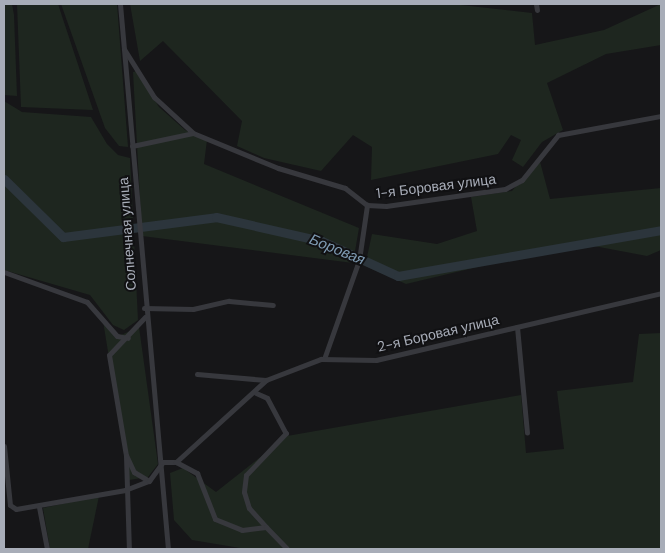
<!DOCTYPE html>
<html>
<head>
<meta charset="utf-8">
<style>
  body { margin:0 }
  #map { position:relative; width:665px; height:553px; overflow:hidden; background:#161618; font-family:"DM Sans",sans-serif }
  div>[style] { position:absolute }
  .green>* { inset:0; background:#1e261f }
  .river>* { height:9px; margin:-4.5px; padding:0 4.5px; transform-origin:4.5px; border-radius:4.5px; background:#2c353c }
  .minor>* { height:5px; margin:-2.5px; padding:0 2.5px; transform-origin:2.5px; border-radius:2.5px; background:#37383d }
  span { translate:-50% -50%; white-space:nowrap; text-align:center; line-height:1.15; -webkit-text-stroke:4px #111113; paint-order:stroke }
  .street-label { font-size:14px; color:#a8adb8 }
  .water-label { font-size:15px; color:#7f9bb3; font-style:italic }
  .frame { position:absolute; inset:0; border:5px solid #a8adb8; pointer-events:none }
</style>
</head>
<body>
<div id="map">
  <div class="green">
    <div style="clip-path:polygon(4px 4px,12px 4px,14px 15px,17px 96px,4px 95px)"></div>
    <div style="clip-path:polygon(17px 4px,58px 4px,93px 110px,21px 107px)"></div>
    <div style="clip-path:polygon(61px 4px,117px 4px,128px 147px,119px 146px,105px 128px)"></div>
    <div style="clip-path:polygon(130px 4px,452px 4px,532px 13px,535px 45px,604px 30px,661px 4px,661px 45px,606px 54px,547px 83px,563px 130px,542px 142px,523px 167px,512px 160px,521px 140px,511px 135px,498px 154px,371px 180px,372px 147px,353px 135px,321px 171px,264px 158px,237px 146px,242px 121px,163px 41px,140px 61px)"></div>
    <div style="clip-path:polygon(137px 71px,159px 107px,185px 130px,207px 140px,204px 164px,359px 228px,353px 263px,142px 236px,133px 72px)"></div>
    <div style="clip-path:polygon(4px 101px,22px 112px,91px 117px,107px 144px,118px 155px,130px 158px,138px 320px,124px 330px,113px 325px,90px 295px,4px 270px)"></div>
    <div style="clip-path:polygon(539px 158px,550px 199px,661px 188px,661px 250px,647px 256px,578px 243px,406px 284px,365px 266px,372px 234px,437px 244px,477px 231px,471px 197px,512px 191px)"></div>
    <div style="clip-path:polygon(103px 321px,119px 336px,139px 327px,158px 464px,148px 477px,129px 480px)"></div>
    <div style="clip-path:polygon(661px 333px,661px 549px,246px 549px,192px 540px,174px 520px,170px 473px,183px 468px,216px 492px,287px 436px,521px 395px,526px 453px,564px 449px,557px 391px,633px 382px,639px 334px)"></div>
    <div style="clip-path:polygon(99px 496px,88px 549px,50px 549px,43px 508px)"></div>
  </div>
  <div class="river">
    <div style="left:4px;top:179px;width:83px;rotate:44.5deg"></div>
    <div style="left:63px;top:237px;width:154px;rotate:-7.4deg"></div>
    <div style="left:216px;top:217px;width:109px;rotate:12.8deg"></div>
    <div style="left:322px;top:241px;width:84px;rotate:24.7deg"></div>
    <div style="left:398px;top:276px;width:267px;rotate:-9.9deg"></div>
  </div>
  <div class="minor">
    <div style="left:120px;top:4px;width:547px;rotate:84.97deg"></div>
    <div style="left:536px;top:4px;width:6px;rotate:81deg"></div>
    <div style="left:124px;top:49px;width:57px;rotate:58deg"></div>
    <div style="left:154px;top:97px;width:53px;rotate:42.7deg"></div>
    <div style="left:193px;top:133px;width:92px;rotate:22.4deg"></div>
    <div style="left:278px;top:168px;width:70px;rotate:16.6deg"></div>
    <div style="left:345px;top:188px;width:28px;rotate:38deg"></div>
    <div style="left:367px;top:205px;width:19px;rotate:3deg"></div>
    <div style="left:386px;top:206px;width:120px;rotate:-8.1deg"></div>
    <div style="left:505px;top:189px;width:19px;rotate:-28deg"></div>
    <div style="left:522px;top:180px;width:58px;rotate:-51.3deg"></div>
    <div style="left:558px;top:135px;width:105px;rotate:-10.5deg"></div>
    <div style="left:132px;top:146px;width:62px;rotate:-12deg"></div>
    <div style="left:4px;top:272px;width:88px;rotate:19.9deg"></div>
    <div style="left:87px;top:302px;width:45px;rotate:48.6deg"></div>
    <div style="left:117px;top:336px;width:11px;rotate:10deg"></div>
    <div style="left:144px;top:308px;width:49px;rotate:1.2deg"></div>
    <div style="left:193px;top:309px;width:37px;rotate:-13deg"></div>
    <div style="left:229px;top:301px;width:44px;rotate:5.2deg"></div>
    <div style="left:145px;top:317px;width:52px;rotate:133.5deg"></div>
    <div style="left:109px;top:355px;width:101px;rotate:80.4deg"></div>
    <div style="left:126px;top:455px;width:19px;rotate:65deg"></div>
    <div style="left:134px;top:472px;width:17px;rotate:31deg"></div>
    <div style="left:517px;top:327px;width:106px;rotate:84.6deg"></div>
    <div style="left:324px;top:359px;width:105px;rotate:-70.5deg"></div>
    <div style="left:359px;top:260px;width:56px;rotate:-81.7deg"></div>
    <div style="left:197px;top:374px;width:69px;rotate:5deg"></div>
    <div style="left:256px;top:393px;width:12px;rotate:24deg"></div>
    <div style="left:267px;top:398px;width:40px;rotate:62deg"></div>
    <div style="left:286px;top:433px;width:58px;rotate:133.6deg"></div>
    <div style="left:246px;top:475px;width:17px;rotate:97deg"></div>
    <div style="left:244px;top:492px;width:17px;rotate:73deg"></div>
    <div style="left:249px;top:508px;width:25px;rotate:48deg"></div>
    <div style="left:4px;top:446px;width:59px;rotate:84.2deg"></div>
    <div style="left:10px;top:505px;width:7px;rotate:34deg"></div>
    <div style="left:16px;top:509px;width:111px;rotate:-9.9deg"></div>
    <div style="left:125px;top:490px;width:26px;rotate:-21deg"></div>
    <div style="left:149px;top:481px;width:22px;rotate:-54deg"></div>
    <div style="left:126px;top:456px;width:93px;rotate:88.2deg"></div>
    <div style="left:162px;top:462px;width:14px"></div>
    <div style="left:176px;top:462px;width:122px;rotate:-42.3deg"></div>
    <div style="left:266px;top:380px;width:59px;rotate:-20.9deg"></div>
    <div style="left:321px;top:359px;width:55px;rotate:1deg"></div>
    <div style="left:376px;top:360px;width:293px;rotate:-13.2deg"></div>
    <div style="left:176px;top:462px;width:24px;rotate:28deg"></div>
    <div style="left:197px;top:473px;width:49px;rotate:68.6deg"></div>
    <div style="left:215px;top:519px;width:29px;rotate:22deg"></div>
    <div style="left:242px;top:530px;width:24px;rotate:-7deg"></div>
    <div style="left:266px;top:527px;width:30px;rotate:46deg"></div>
    <div style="left:39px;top:507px;width:43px;rotate:79.2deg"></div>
  </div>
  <div class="street-label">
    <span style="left:436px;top:186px;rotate:-7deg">1-я Боровая улица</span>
    <span style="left:127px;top:234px;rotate:-94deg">Солнечная улица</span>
    <span style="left:438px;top:333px;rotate:-13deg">2-я Боровая улица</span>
  </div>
  <div class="water-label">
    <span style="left:337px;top:250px;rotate:22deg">Боровая</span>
  </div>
  <div class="frame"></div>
</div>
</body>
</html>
